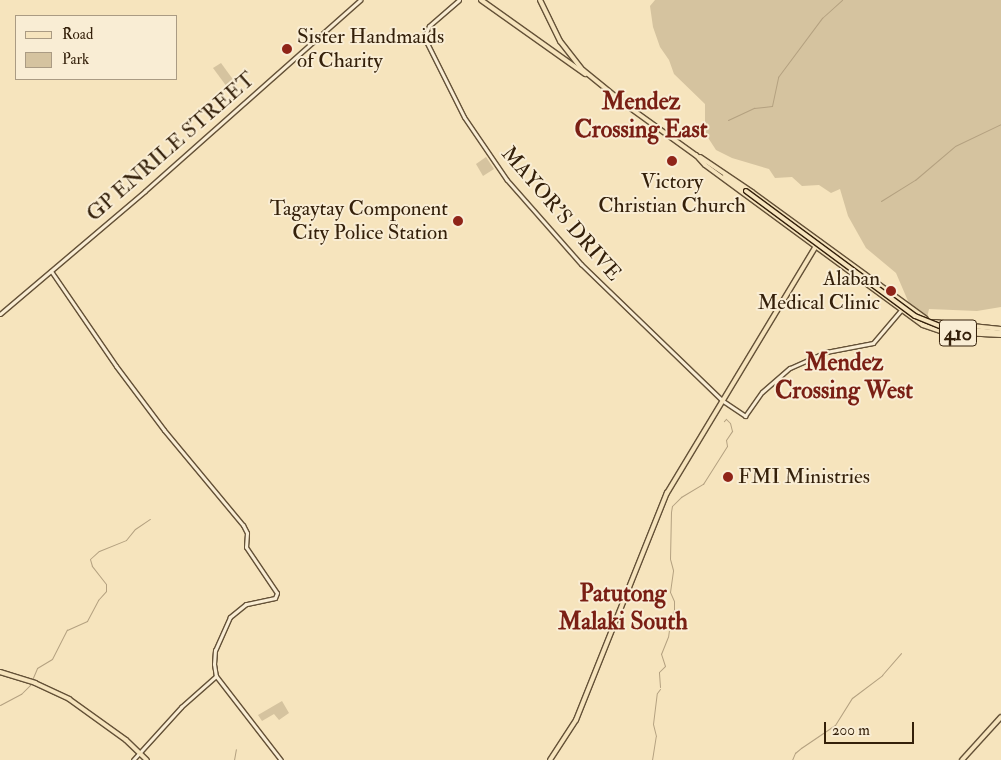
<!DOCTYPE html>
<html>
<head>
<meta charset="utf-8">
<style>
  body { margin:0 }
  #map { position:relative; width:1001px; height:760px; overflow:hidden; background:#f6e4bd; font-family:"IM FELL Double Pica",serif }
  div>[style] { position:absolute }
  .green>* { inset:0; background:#d5c39f }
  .stream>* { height:1px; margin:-0.5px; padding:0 0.5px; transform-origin:0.5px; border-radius:0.5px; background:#b4a180 }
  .roads { filter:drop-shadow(1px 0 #645137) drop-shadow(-1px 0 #645137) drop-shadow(0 1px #645137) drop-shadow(0 -1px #645137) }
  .minor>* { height:3px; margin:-1.5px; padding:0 1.5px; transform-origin:1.5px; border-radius:1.5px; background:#f9edd4 }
  .major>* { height:4px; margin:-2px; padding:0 2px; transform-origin:2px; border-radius:2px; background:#f6e4bd }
  .bridges { filter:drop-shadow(1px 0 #34200a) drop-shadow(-1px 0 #34200a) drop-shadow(0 1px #34200a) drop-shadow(0 -1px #34200a) }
  .major-bridge>* { height:4px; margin:-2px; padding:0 2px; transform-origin:2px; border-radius:2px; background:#f6e4bd }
  .dots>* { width:14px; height:14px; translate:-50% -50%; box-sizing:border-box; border:2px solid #f9edd4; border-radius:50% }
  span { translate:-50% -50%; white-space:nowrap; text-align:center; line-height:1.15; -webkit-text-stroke:4px #f9edd4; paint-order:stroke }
  .shield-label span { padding:1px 4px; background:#f9edd4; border:1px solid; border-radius:4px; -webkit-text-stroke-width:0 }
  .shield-label { font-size:20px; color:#34200a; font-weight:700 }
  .poi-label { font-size:21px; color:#34200a }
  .left { translate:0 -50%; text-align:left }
  .right { translate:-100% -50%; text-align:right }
  .street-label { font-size:21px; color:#34200a }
  .quarter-label { font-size:24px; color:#7a1f14; font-weight:700 }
  .legend { position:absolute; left:15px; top:15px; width:162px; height:65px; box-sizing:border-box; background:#f9edd4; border:1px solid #aa9b83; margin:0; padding:6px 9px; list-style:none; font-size:15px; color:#34200a }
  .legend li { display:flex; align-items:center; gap:10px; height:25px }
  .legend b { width:25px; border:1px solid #aa9b83 }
  .scale { position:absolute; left:824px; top:722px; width:90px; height:22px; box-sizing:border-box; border:2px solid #34200a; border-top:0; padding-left:6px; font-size:15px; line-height:18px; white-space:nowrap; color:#34200a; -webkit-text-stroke:4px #f9edd4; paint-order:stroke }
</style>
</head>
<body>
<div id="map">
  <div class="green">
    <div style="clip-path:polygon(655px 0,1001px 0,1001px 307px,977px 311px,929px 309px,927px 318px,911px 308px,896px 273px,866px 248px,848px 216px,840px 189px,831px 193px,819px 185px,802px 186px,792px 177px,775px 178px,769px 169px,732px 158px,716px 150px,705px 133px,705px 104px,674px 74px,669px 60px,660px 47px,653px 27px,650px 6px)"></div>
    <div style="clip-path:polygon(221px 63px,237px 85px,230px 91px,213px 68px)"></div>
    <div style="clip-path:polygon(486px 157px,494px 169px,483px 176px,476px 164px)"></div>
    <div style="clip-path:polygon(282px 701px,289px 713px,279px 720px,274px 714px,262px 721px,258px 715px)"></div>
  </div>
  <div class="stream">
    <div style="left:728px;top:120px;width:29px;rotate:-25deg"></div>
    <div style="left:754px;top:108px;width:18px;rotate:-6deg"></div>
    <div style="left:772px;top:106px;width:30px;rotate:-78deg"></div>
    <div style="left:778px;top:77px;width:74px;rotate:-53.3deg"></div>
    <div style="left:822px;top:18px;width:27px;rotate:-42deg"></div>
    <div style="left:881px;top:201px;width:40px;rotate:-32deg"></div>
    <div style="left:915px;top:180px;width:52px;rotate:-40.4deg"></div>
    <div style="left:955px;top:146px;width:51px;rotate:-25.6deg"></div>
    <div style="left:32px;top:680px;width:13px;rotate:-67deg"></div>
    <div style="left:37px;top:668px;width:17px;rotate:-31deg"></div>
    <div style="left:52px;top:659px;width:33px;rotate:-63deg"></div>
    <div style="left:67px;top:630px;width:22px;rotate:-24deg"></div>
    <div style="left:87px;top:621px;width:24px;rotate:-62deg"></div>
    <div style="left:98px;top:600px;width:12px;rotate:-48deg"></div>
    <div style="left:106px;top:591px;width:7px;rotate:-90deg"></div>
    <div style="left:106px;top:584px;width:23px;rotate:-128deg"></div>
    <div style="left:92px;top:566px;width:7px;rotate:-106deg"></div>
    <div style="left:90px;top:559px;width:12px;rotate:-42deg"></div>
    <div style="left:99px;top:551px;width:29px;rotate:-22deg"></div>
    <div style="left:126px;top:540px;width:14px;rotate:-51deg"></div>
    <div style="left:135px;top:529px;width:18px;rotate:-34deg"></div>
    <div style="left:660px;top:687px;width:15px;rotate:-94deg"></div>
    <div style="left:659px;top:672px;width:8px;rotate:-45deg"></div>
    <div style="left:665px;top:666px;width:13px;rotate:-108deg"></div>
    <div style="left:661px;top:654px;width:18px;rotate:-68deg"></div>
    <div style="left:668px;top:637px;width:21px;rotate:-82deg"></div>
    <div style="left:671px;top:616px;width:7px;rotate:-63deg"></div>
    <div style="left:674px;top:610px;width:9px;rotate:-90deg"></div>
    <div style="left:674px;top:601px;width:10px;rotate:-114deg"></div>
    <div style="left:670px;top:592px;width:22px;rotate:-82deg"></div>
    <div style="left:673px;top:570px;width:11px;rotate:-105deg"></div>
    <div style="left:670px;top:559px;width:47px;rotate:-88.8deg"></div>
    <div style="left:671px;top:512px;width:6px;rotate:-81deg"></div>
    <div style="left:672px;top:506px;width:13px;rotate:-45deg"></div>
    <div style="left:681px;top:497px;width:26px;rotate:-31deg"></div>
    <div style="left:703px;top:484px;width:45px;rotate:-57.7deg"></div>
    <div style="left:727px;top:446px;width:6px;rotate:-99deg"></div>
    <div style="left:726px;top:440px;width:11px;rotate:-56deg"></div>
    <div style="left:732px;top:431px;width:8px;rotate:-104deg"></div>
    <div style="left:730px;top:423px;width:6px;rotate:-135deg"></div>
    <div style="left:726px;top:419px;width:3px;rotate:135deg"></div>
    <div style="left:0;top:705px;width:24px;rotate:-28deg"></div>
    <div style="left:21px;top:694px;width:14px;rotate:-45deg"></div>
    <div style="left:234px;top:760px;width:11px;rotate:-80deg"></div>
    <div style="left:652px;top:760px;width:24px;rotate:-81deg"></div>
    <div style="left:656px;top:736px;width:12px;rotate:-104deg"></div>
    <div style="left:653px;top:724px;width:31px;rotate:-83deg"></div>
    <div style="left:657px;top:693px;width:5px;rotate:-53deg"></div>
    <div style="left:792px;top:760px;width:8px;rotate:-67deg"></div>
    <div style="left:795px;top:753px;width:8px;rotate:-40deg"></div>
    <div style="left:801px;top:748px;width:41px;rotate:-34.1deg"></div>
    <div style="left:835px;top:725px;width:32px;rotate:-58deg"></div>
    <div style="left:852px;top:698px;width:38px;rotate:-37deg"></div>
    <div style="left:882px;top:675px;width:29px;rotate:-49deg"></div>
  </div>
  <div class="roads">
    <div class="minor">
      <div style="left:459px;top:0;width:40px;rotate:139deg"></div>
      <div style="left:429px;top:26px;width:12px;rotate:114deg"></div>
      <div style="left:424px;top:37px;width:89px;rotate:63.4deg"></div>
      <div style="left:464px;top:117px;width:76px;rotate:55.7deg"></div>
      <div style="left:507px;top:180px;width:112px;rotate:48.6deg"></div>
      <div style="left:581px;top:264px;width:197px;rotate:44deg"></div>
      <div style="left:723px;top:401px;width:27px;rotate:34deg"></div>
      <div style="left:745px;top:416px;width:29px;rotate:-55deg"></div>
      <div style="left:762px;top:392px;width:37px;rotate:-41deg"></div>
      <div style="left:790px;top:368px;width:39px;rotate:-24deg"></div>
      <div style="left:826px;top:352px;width:48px;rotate:-10.8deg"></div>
      <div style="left:873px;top:343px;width:43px;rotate:-49.7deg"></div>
      <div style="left:51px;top:271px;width:115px;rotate:55.6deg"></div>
      <div style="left:116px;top:366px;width:80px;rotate:53.1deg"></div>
      <div style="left:164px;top:430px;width:124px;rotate:50.3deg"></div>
      <div style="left:243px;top:525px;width:9px;rotate:63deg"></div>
      <div style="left:247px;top:533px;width:14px;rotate:94deg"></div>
      <div style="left:246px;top:547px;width:55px;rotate:56deg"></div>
      <div style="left:277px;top:593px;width:5px;rotate:112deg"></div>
      <div style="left:275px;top:598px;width:30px;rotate:168deg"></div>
      <div style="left:246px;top:604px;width:21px;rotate:141deg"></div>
      <div style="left:230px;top:617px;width:36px;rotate:114deg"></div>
      <div style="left:215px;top:650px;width:14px;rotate:94deg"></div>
      <div style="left:214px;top:664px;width:12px;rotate:81deg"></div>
      <div style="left:216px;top:676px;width:106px;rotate:52.3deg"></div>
      <div style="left:0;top:314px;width:190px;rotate:-40.3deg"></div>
      <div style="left:145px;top:191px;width:288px;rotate:-41.6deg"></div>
      <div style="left:133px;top:760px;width:72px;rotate:-47.8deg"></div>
      <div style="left:181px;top:707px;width:47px;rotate:-41.5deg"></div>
    </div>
    <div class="major">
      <div style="left:481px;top:0;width:128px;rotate:35.4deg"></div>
      <div style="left:540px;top:0;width:46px;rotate:64deg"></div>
      <div style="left:560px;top:41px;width:37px;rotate:52deg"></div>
      <div style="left:583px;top:70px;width:55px;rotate:39.1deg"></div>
      <div style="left:626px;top:105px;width:87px;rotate:35.7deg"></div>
      <div style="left:696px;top:155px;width:13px;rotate:48deg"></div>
      <div style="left:705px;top:165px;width:270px;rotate:36.3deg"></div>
      <div style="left:923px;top:325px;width:21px;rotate:19deg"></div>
      <div style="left:943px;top:332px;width:58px;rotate:3deg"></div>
      <div style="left:700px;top:157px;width:63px;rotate:33.9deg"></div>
      <div style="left:752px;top:192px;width:215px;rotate:36.1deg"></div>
      <div style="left:725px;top:176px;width:26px;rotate:36deg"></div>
      <div style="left:934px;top:322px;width:67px;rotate:6deg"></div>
      <div style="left:974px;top:330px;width:27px;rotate:6deg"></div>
      <div style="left:0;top:672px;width:37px;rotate:17deg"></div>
      <div style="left:35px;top:683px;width:38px;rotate:25deg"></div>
      <div style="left:69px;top:699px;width:70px;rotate:35.7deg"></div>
      <div style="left:126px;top:740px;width:29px;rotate:44deg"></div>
      <div style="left:550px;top:760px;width:48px;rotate:-57deg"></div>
      <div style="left:576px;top:720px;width:245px;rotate:-68.2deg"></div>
      <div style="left:667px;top:493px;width:294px;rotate:-58.9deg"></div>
      <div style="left:962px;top:760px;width:58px;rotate:-47.8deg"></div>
    </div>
  </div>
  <div class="bridges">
    <div class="major-bridge">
      <div style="left:746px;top:191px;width:210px;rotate:36.5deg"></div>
      <div style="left:915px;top:316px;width:29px;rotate:22deg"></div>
      <div style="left:942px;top:327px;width:32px;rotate:5deg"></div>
    </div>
  </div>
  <div class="dots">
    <div style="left:287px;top:49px;background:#8f2418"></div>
    <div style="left:672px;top:161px;background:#8f2418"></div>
    <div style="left:458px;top:221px;background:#8f2418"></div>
    <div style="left:891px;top:291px;background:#8f2418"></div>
    <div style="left:728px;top:477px;background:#8f2418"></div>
  </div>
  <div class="shield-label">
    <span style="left:958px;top:333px">410</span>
  </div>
  <div class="poi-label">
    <span class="left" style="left:297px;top:49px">Sister Handmaids<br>of Charity</span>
    <span style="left:672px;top:194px">Victory<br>Christian Church</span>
    <span class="right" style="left:448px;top:221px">Tagaytay Component<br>City Police Station</span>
    <span class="right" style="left:880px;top:291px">Alaban<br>Medical Clinic</span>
    <span class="left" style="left:738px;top:477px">FMI Ministries</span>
  </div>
  <div class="street-label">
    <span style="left:171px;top:147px;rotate:-41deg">GP ENRILE STREET</span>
    <span style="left:561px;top:214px;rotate:49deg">MAYOR'S DRIVE</span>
  </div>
  <div class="quarter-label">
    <span style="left:641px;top:116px">Mendez<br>Crossing East</span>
    <span style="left:844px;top:377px">Mendez<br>Crossing West</span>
    <span style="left:623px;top:608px">Patutong<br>Malaki South</span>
  </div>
  <ul class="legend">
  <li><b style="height:6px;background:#f6e4bd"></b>Road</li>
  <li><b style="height:14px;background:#d5c39f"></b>Park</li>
  </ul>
  <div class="scale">200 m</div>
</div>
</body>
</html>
